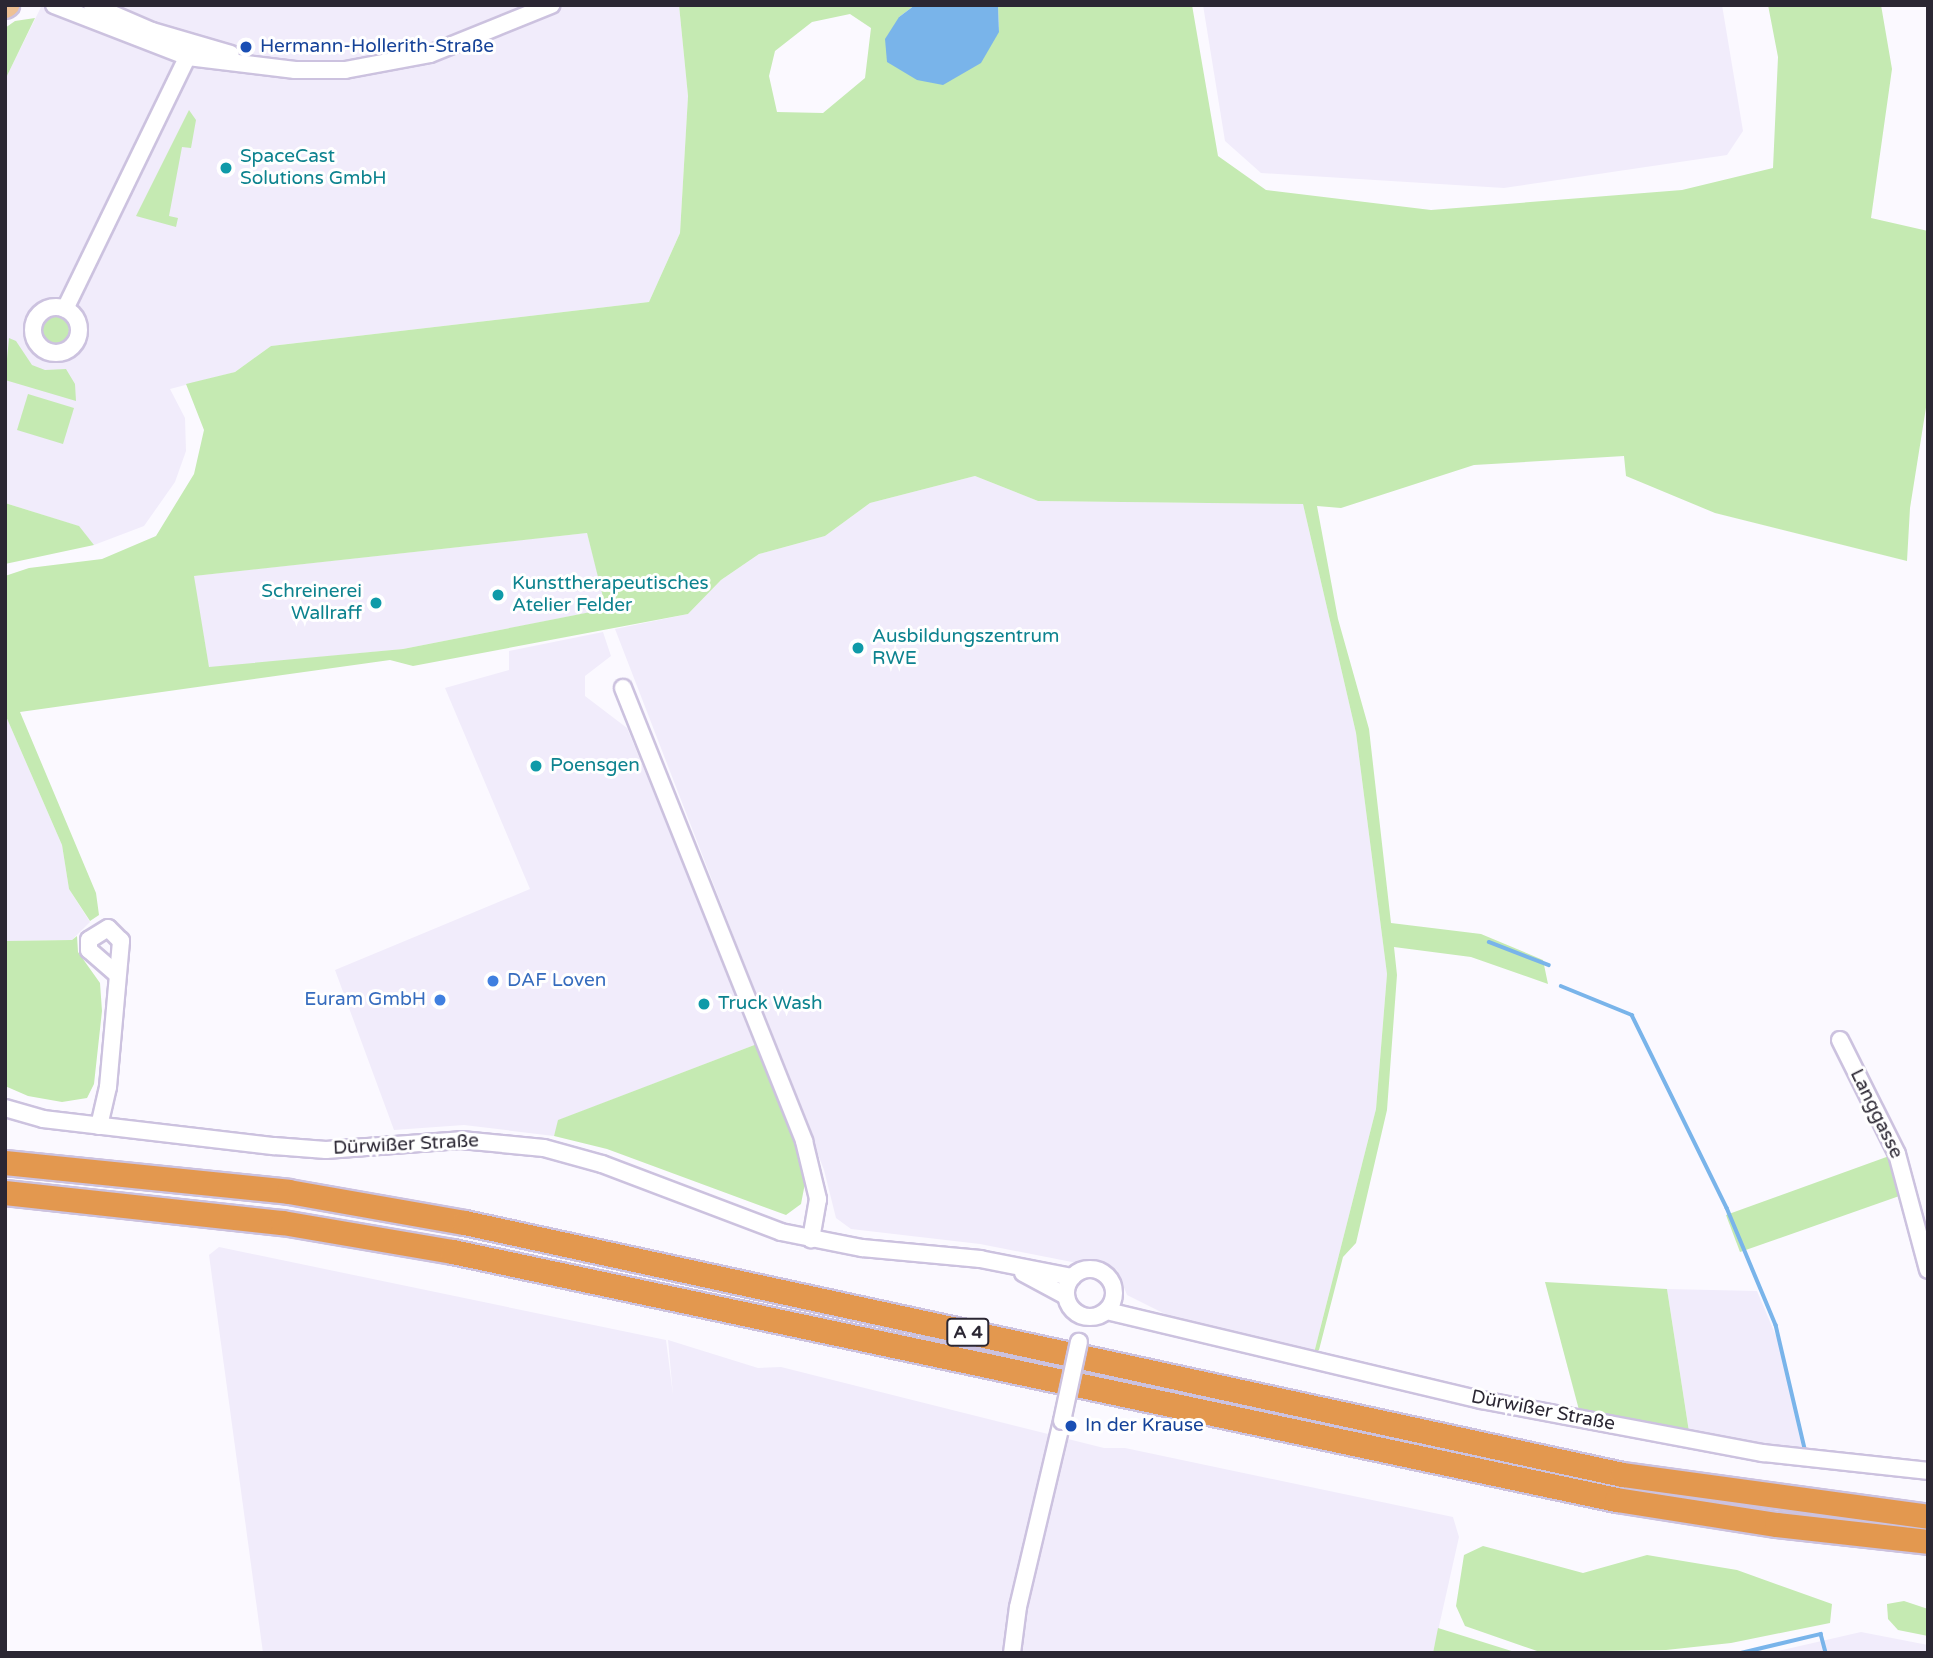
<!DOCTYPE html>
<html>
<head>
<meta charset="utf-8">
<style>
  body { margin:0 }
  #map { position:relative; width:1933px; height:1658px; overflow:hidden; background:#fbf9ff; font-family:"Varela Round",sans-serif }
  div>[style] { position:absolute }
  .built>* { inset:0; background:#f1ecfb }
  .green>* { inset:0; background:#c5eab2 }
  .round { border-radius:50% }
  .water>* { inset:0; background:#79b4ea }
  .stream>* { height:3.5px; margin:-1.75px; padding:0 1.75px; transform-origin:1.75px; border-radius:1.75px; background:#79b4ea }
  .roads { filter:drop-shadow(2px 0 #ccc2df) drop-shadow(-2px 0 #ccc2df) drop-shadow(0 2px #ccc2df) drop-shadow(0 -2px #ccc2df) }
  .minor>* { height:16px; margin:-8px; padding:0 8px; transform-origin:8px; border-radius:8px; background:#fff }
  .minor>.ring { margin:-8px; padding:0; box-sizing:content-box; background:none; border:16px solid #fff; border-radius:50% }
  .major>* { height:21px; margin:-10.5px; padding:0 10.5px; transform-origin:10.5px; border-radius:10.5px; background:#eec195 }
  .highway>* { height:24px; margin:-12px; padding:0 12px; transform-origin:12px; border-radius:12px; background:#e3984f }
  .bridges { filter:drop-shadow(2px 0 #ccc2df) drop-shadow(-2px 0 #ccc2df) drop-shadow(0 2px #ccc2df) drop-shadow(0 -2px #ccc2df) }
  .minor-bridge>* { height:16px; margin:-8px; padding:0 8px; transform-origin:8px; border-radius:8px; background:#fff }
  .dots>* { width:19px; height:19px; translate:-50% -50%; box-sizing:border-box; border:4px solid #fff; border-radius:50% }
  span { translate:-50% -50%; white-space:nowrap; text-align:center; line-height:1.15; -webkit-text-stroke:6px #fff; paint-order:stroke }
  .shield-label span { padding:2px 5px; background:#fff; border:2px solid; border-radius:5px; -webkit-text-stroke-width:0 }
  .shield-label { font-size:18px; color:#2b2733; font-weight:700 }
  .transit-label { font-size:19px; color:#164399 }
  .left { translate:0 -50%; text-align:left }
  .culture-label { font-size:19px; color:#0d838f }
  .right { translate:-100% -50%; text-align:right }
  .shop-label { font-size:19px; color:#366cbe }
  .street-label { font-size:19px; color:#2b2733 }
  .frame { position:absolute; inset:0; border:7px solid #2b2733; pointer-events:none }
</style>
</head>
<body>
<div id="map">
  <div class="built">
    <div style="clip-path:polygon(42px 5px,679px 5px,688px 96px,680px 233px,649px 302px,271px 346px,235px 372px,170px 389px,185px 418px,186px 451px,175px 482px,144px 526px,94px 545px,78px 526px,5px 503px,5px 80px)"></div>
    <div style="clip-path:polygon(1203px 5px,1722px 5px,1743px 131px,1727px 155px,1504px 188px,1261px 173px,1225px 141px)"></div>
    <div style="clip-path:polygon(975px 476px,1038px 501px,1303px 504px,1356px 733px,1387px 974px,1376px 1109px,1314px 1353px,1167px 1315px,1127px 1295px,1117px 1270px,1104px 1263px,1077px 1263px,980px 1244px,851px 1229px,836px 1218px,824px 1170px,615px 629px,688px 614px,721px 580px,759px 554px,825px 536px,870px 503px)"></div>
    <div style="clip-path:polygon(587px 533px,607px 609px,403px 649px,209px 668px,193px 576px)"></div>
    <div style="clip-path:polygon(603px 632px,611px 656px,585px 676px,585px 696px,627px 728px,757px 1044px,559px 1120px,554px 1136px,464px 1125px,394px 1130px,335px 970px,530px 889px,445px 688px,509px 670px,509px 651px)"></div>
    <div style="clip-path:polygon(5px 714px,62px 845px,69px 889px,90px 922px,72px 940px,5px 941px)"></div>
    <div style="clip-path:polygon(219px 1247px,666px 1340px,673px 1395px,668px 1340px,758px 1368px,781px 1367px,1104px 1448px,1125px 1448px,1453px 1517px,1459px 1537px,1433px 1653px,263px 1653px,209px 1255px)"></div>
    <div style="clip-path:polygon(1667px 1289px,1757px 1291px,1779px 1343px,1803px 1452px,1689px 1432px)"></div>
    <div style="clip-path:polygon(1861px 1632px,1928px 1645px,1928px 1653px,1769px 1653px)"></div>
  </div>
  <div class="green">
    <div style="clip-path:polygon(evenodd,679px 5px,915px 5px,899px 17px,999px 32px,998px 5px,1192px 5px,1218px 156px,1266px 190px,1431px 210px,1682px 190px,1773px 168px,1778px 57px,1768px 5px,1881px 5px,1892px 69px,1871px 218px,1928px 231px,1928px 395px,1910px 508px,1907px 561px,1715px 513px,1626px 476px,1624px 456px,1474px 465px,1341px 508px,1317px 506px,1338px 619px,1369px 729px,1391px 923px,1481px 934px,1543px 960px,1548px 984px,1471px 957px,1394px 947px,1397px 975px,1387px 1110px,1356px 1243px,1343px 1257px,1319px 1350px,1314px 1353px,1376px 1109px,1387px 974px,1356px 733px,1303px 504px,1038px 501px,975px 476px,870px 503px,825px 536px,759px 554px,721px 580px,688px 614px,413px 666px,390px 660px,20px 712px,96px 893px,99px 915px,90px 921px,69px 889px,62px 845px,5px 714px,5px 576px,29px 568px,102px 559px,156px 536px,194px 474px,204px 430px,186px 384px,235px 372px,271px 346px,649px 302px,680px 233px,688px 96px,679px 5px,850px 14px,871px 28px,865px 78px,823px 113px,777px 112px,769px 76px,775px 51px,812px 22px,850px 14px,679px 5px,587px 533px,606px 609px,403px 649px,209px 667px,194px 576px,587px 533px)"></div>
    <div style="clip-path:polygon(35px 18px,5px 80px,5px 28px,15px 21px)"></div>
    <div style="clip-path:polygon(189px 110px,196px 120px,191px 148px,182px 147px,169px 216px,178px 218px,176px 227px,136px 216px)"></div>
    <div class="round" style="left:41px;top:316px;width:28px;height:28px"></div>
    <div style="clip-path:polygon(9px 338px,16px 341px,32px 365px,45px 370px,66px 369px,75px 384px,76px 401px,5px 380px)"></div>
    <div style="clip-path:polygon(28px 394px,74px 408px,63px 444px,17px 430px)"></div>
    <div style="clip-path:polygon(5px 503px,79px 526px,94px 545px,5px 564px)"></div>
    <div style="clip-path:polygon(77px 936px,78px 952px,100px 983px,102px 1011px,94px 1084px,87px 1098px,62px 1102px,28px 1096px,5px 1086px,5px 941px,72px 940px)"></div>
    <div style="clip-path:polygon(757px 1044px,798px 1142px,806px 1178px,801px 1204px,786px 1215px,607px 1149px,554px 1136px,558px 1120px)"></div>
    <div style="clip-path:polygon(1892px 1155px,1905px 1194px,1740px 1252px,1726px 1215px)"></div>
    <div style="clip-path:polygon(1545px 1282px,1667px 1289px,1689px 1432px,1579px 1410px)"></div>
    <div style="clip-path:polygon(1483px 1546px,1583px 1573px,1647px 1555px,1737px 1570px,1832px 1604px,1830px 1623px,1731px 1643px,1666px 1650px,1540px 1652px,1465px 1626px,1456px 1606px,1464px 1555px)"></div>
    <div style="clip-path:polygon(1904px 1601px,1928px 1609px,1928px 1636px,1898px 1630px,1888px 1619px,1887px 1604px)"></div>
    <div style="clip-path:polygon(1438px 1628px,1518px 1653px,1433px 1653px)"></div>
  </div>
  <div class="water">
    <div style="clip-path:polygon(915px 5px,998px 5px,999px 32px,981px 63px,943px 85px,917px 80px,887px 62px,885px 39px,899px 17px)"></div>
  </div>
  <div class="stream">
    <div style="left:1489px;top:942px;width:64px;rotate:21deg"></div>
    <div style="left:1561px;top:986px;width:77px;rotate:22.2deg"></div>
    <div style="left:1632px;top:1015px;width:215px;rotate:63.8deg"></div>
    <div style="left:1727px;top:1208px;width:127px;rotate:67.3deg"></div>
    <div style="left:1776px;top:1325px;width:127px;rotate:76.8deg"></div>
    <div style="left:1741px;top:1653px;width:82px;rotate:-13.4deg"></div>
    <div style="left:1821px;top:1634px;width:20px;rotate:75deg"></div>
  </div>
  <div class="roads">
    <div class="minor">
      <div style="left:54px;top:5px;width:144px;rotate:21.2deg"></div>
      <div style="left:188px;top:57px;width:108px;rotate:6.9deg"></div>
      <div style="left:295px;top:70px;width:50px"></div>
      <div style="left:345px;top:70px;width:86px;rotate:-10.7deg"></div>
      <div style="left:430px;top:54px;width:131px;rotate:-22deg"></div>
      <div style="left:92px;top:5px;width:65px;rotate:23.4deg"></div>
      <div style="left:152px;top:31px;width:82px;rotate:16.2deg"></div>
      <div class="ring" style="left:33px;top:307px;width:30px;height:30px"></div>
      <div style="left:65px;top:309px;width:288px;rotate:-64.1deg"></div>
      <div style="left:623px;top:688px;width:488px;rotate:68.2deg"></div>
      <div style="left:804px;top:1141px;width:60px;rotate:76.4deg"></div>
      <div style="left:818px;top:1199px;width:41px;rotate:99.9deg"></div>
      <div style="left:1840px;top:1040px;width:127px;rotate:63.4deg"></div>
      <div style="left:1897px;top:1154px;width:120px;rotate:75deg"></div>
      <div style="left:5px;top:1108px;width:40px;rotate:16deg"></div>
      <div style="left:43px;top:1119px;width:233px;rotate:6.7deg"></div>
      <div style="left:274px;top:1146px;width:52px;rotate:4.4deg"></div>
      <div style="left:326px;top:1150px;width:135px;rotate:-4.2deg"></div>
      <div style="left:461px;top:1140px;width:83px;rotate:5.5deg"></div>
      <div style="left:544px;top:1148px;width:60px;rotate:15.4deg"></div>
      <div style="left:602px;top:1164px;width:191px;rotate:20.8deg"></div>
      <div style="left:781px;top:1232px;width:83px;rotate:11.2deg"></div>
      <div style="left:862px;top:1248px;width:119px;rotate:5.3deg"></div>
      <div style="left:980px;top:1259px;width:94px;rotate:11.1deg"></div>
      <div style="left:99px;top:1126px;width:40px;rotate:-77deg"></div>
      <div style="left:108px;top:1087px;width:147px;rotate:-84.9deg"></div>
      <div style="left:121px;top:941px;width:18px;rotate:-135deg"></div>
      <div style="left:108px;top:928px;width:22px;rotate:148deg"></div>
      <div style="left:89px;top:940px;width:10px;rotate:90deg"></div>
      <div style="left:89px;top:950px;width:35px;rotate:41deg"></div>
      <div class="ring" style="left:1066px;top:1269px;width:32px;height:32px"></div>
      <div style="left:1023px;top:1273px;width:49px;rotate:28.1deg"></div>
      <div style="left:1107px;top:1311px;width:385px;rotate:13.4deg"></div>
      <div style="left:1482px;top:1400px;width:286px;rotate:10.7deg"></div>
      <div style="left:1763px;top:1453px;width:166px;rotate:6.2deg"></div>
      <div style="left:1012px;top:1653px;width:46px;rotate:-82.6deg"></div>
      <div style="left:1018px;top:1607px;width:191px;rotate:-76.7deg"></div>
    </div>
    <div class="major">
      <div style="left:5px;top:7px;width:4px;rotate:-34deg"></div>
    </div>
    <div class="highway">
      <div style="left:5px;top:1163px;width:285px;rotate:5.8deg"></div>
      <div style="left:289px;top:1192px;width:179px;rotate:10deg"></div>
      <div style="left:465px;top:1223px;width:1185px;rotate:12.28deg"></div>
      <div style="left:1623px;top:1475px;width:308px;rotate:7.8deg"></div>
      <div style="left:5px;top:1193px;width:280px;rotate:6.2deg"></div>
      <div style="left:283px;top:1223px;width:172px;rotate:9.7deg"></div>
      <div style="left:453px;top:1252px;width:1190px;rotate:12.03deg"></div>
      <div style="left:1617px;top:1500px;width:162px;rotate:8.9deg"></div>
      <div style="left:1777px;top:1525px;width:152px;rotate:6.4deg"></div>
    </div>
  </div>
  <div class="bridges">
    <div class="minor-bridge">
      <div style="left:1062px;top:1421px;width:81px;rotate:-77.9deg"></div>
    </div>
  </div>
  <div class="dots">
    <div style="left:246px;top:47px;background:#1a4fb4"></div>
    <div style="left:226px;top:168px;background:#0f9aa8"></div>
    <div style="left:498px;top:595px;background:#0f9aa8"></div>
    <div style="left:376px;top:603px;background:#0f9aa8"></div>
    <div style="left:858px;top:648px;background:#0f9aa8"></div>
    <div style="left:536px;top:766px;background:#0f9aa8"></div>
    <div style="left:493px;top:981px;background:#3f7fe0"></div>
    <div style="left:440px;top:1000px;background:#3f7fe0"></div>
    <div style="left:704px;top:1004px;background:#0f9aa8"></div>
    <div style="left:1071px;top:1426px;background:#1a4fb4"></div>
  </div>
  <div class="shield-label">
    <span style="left:968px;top:1332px">A 4</span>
  </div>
  <div class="transit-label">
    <span class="left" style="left:260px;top:47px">Hermann-Hollerith-Straße</span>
    <span class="left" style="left:1085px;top:1426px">In der Krause</span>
  </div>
  <div class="culture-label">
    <span class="left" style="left:240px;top:168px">SpaceCast<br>Solutions GmbH</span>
    <span class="left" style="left:512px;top:595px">Kunsttherapeutisches<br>Atelier Felder</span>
    <span class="right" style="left:362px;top:603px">Schreinerei<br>Wallraff</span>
    <span class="left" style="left:872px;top:648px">Ausbildungszentrum<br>RWE</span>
    <span class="left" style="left:550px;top:766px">Poensgen</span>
    <span class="left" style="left:718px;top:1004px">Truck Wash</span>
  </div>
  <div class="shop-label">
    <span class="left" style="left:507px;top:981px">DAF Loven</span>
    <span class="right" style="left:426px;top:1000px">Euram GmbH</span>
  </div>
  <div class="street-label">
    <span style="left:1876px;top:1114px;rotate:64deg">Langgasse</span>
    <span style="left:406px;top:1145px;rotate:-3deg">Dürwißer Straße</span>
    <span style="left:1543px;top:1411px;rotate:11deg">Dürwißer Straße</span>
  </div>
  <div class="frame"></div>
</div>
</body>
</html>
